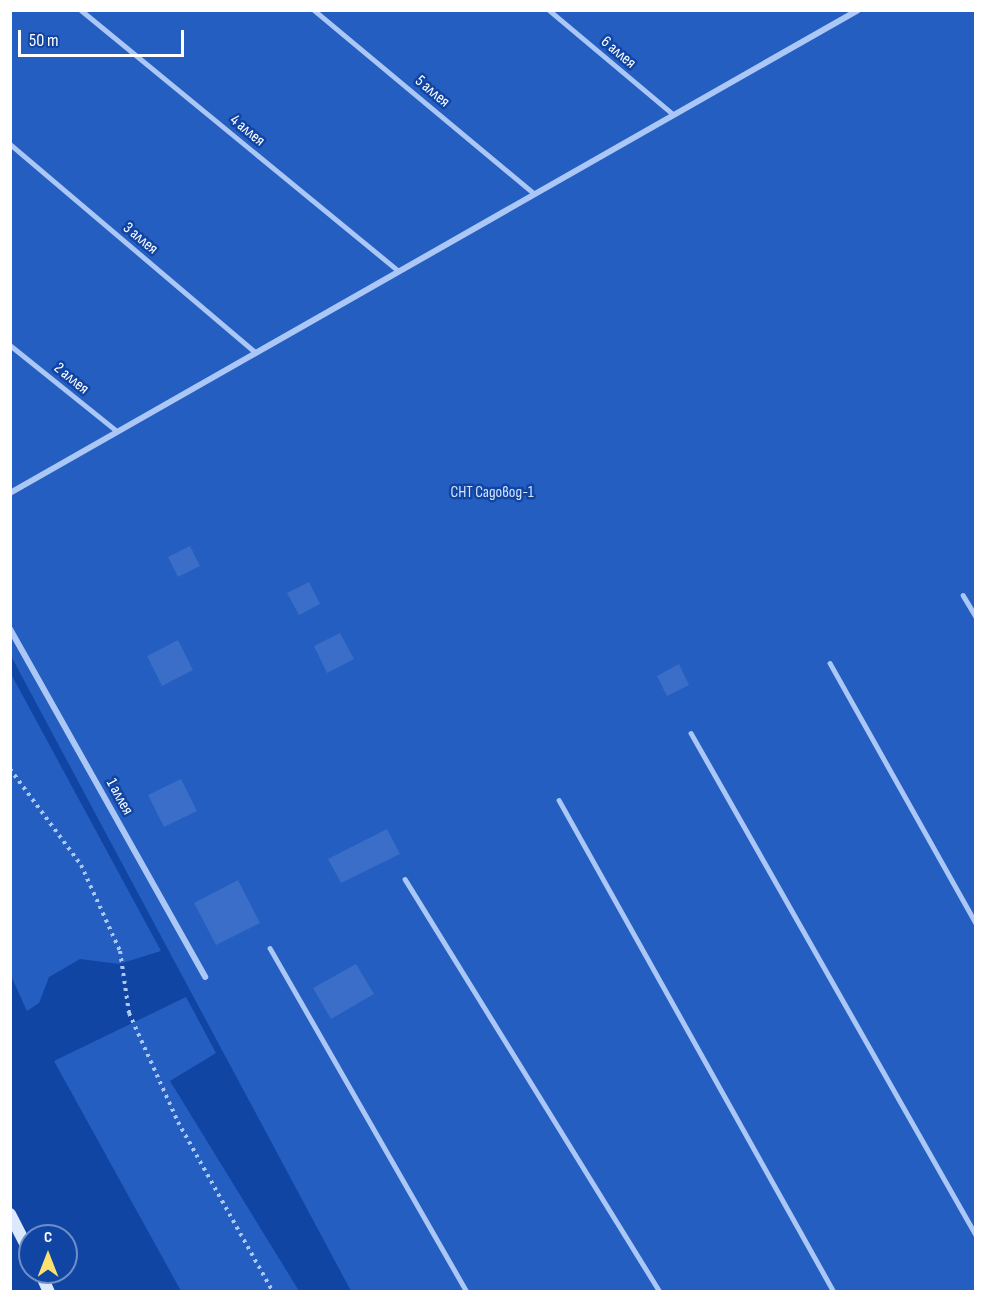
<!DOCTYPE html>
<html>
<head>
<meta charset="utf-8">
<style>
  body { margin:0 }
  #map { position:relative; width:986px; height:1302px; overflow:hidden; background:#1145a3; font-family:"Sofia Sans Condensed",sans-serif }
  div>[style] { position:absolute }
  .green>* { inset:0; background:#245ec1 }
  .building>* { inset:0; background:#3a6ec9 }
  .path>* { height:4px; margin-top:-2px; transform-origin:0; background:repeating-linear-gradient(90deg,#abc7f5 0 3px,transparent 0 7.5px) }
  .service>* { height:4.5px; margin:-2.25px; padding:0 2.25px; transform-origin:2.25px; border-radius:2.25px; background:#abc7f5 }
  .minor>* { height:6px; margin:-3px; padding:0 3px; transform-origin:3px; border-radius:3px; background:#abc7f5 }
  .secondary>* { height:12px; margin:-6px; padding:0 6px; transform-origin:6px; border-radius:6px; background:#dce8fe }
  span { translate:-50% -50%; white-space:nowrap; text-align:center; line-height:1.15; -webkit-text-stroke:5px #1145a3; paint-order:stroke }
  .street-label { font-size:16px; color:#fff }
  .park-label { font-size:16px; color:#d4e4fe }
  .frame { position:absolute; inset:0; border:12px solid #fff; pointer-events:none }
  .north { position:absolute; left:18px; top:1224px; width:60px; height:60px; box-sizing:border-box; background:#1145a3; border:2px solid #708fc8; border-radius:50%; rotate:0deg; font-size:16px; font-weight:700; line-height:24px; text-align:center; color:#fff }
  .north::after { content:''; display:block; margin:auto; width:21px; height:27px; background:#ffe170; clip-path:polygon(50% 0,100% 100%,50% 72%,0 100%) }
  .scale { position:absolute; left:18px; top:30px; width:166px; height:27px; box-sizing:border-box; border:3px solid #fff; border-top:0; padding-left:8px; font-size:18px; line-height:21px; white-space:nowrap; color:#fff; -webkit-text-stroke:4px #1145a3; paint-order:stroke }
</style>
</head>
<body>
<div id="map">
  <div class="green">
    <div style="clip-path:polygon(10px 11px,975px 11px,975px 1291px,351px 1291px,11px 656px)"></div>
    <div style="clip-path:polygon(11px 674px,161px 951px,119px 964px,80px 959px,49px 977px,39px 1003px,27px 1011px,11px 976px)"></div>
    <div style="clip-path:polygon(186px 997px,216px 1053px,170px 1081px,299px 1291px,181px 1291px,54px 1061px)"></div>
  </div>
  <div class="building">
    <div style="clip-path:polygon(190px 546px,200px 566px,178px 577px,168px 557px)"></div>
    <div style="clip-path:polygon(309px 582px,320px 604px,299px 615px,287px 593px)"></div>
    <div style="clip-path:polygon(340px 633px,354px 659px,327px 673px,314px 646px)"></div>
    <div style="clip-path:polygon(178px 640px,193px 670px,162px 686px,147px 656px)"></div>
    <div style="clip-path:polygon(679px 664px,689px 685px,667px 696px,657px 676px)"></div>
    <div style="clip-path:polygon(181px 779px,197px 811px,164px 827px,148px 795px)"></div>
    <div style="clip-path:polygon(387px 829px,400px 854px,341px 883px,328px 859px)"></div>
    <div style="clip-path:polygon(238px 880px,260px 923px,216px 945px,194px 903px)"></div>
    <div style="clip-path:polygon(356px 964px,374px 994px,331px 1019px,313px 988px)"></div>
  </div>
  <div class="path">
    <div style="left:10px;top:769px;width:119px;rotate:53.5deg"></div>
    <div style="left:81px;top:865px;width:94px;rotate:65.6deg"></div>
    <div style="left:120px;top:951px;width:63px;rotate:81.7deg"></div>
    <div style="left:129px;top:1013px;width:120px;rotate:65.8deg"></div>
    <div style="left:178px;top:1122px;width:195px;rotate:60.8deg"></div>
  </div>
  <div class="service">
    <div style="left:81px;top:10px;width:409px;rotate:39.4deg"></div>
    <div style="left:314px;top:10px;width:286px;rotate:39.8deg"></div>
    <div style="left:549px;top:10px;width:162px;rotate:40deg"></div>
    <div style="left:10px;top:144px;width:320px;rotate:40.3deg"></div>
    <div style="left:10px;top:345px;width:137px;rotate:38.8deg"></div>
    <div style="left:963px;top:595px;width:26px;rotate:59deg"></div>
    <div style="left:830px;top:663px;width:298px;rotate:60.7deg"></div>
    <div style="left:691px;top:733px;width:577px;rotate:60.42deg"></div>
    <div style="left:559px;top:800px;width:564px;rotate:60.8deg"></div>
    <div style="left:405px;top:879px;width:485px;rotate:58.3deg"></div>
    <div style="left:270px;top:948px;width:396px;rotate:60.2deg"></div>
  </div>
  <div class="minor">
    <div style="left:10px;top:493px;width:976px;rotate:-29.66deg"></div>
    <div style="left:10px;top:629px;width:399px;rotate:60.7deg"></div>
  </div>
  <div class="secondary">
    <div style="left:10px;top:1214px;width:44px;rotate:62.9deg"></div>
    <div style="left:40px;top:1272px;width:22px;rotate:66deg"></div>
  </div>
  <div class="street-label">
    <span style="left:618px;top:53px;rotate:40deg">6 аллея</span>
    <span style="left:432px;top:92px;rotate:40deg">5 аллея</span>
    <span style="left:247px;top:131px;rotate:39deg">4 аллея</span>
    <span style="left:140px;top:239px;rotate:40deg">3 аллея</span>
    <span style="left:71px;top:379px;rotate:39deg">2 аллея</span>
    <span style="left:119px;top:797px;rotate:61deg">1 аллея</span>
  </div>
  <div class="park-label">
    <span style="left:492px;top:493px">СНТ Садовод-1</span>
  </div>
  <div class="frame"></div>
  <div class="north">С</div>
  <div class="scale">50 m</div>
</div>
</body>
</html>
